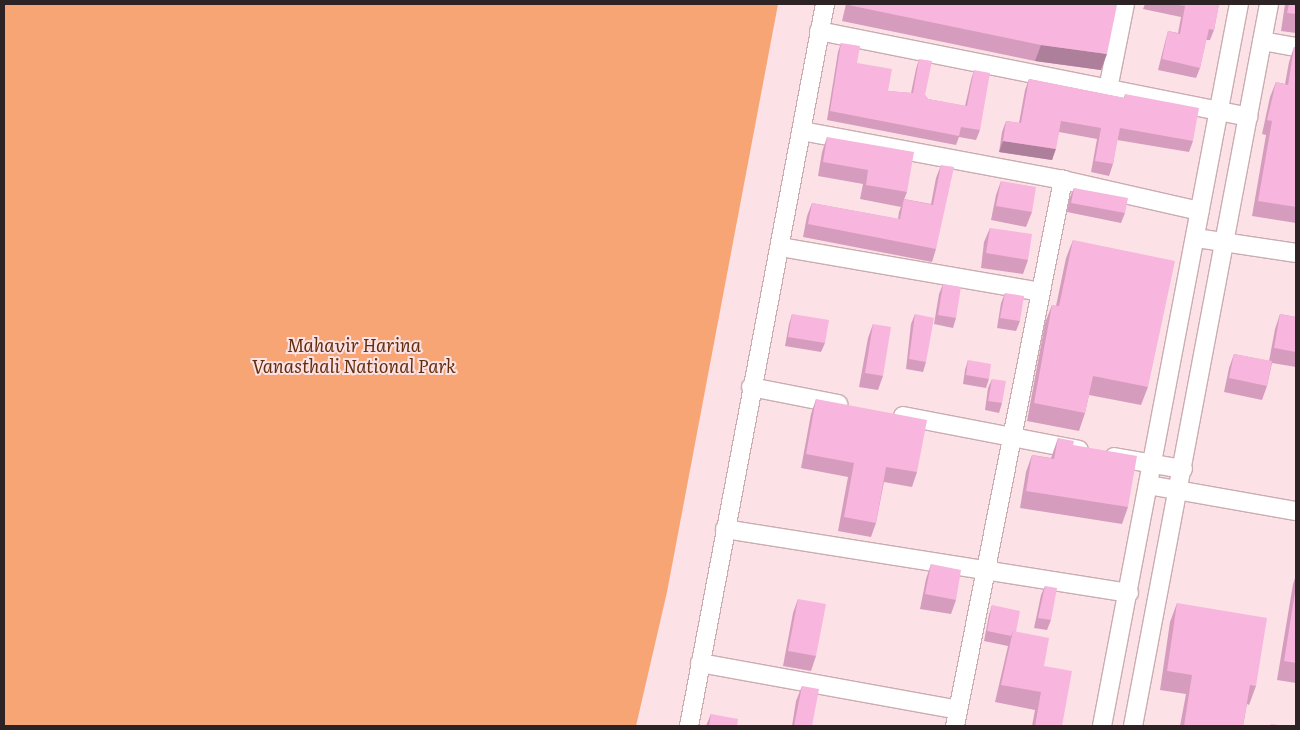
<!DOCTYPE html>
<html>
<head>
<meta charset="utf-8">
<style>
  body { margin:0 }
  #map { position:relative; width:1300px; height:730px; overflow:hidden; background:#fce2e7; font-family:Literata,serif }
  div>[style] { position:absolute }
  .green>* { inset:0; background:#f7a575 }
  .roads { filter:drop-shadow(1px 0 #caacb1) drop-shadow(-1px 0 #caacb1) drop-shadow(0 1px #caacb1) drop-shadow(0 -1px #caacb1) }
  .minor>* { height:18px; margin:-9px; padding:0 9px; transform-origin:9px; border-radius:9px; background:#fff }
  .wall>* { inset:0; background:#d59cbe }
  .shaded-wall>* { inset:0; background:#ae7f9b }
  .building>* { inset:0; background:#f8b5dd }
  span { translate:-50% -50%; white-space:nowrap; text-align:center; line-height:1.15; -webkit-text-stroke:4px #fce2e7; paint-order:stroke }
  .park-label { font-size:18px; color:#632f0a; font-style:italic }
  .frame { position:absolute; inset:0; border:5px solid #2d2224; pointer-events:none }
</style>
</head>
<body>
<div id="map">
  <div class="green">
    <div style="clip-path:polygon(4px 4px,778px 4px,667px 592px,636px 726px,4px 726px)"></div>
  </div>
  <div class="roads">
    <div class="minor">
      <div style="left:819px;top:31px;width:438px;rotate:11.3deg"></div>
      <div style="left:1262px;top:41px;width:35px;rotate:10deg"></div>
      <div style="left:1108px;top:89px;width:87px;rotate:-78.7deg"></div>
      <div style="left:802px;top:131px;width:266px;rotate:10.6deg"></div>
      <div style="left:1063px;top:180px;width:140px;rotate:12.8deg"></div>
      <div style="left:1196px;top:238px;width:101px;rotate:8.5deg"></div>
      <div style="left:780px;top:247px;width:264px;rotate:9.8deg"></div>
      <div style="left:751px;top:387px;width:89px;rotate:11.1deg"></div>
      <div style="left:903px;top:416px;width:179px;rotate:10.9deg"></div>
      <div style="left:1114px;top:457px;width:70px;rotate:9.9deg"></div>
      <div style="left:1148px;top:485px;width:150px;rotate:10deg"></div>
      <div style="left:725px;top:529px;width:409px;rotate:9deg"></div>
      <div style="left:700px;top:663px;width:262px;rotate:10.3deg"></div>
      <div style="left:689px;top:726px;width:735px;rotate:-79.33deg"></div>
      <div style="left:955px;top:726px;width:557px;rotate:-78.81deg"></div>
      <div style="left:1102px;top:726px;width:735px;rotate:-79.26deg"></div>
      <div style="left:1133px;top:726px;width:735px;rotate:-79.33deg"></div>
    </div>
  </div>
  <div class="wall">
    <div style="clip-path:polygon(846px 4px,1112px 4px,1101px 70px,1035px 61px,842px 21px)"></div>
    <div style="clip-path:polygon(1145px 4px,1219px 4px,1214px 30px,1210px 40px,1206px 40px,1200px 68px,1196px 78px,1158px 70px,1165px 42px,1168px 31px,1178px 33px,1181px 17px,1143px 9px)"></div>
    <div style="clip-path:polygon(1285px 4px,1296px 4px,1296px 33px,1281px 31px)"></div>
    <div style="clip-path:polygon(841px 43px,857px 63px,888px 91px,911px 93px,916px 69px,919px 59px,925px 95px,928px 99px,965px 106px,971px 80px,974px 70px,980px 130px,976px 140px,959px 137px,956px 145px,827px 120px,838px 52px)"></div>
    <div style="clip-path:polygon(1294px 47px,1296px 48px,1296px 223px,1252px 216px,1266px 135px,1262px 134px,1270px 97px,1276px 82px,1285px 84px,1289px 62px)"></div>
    <div style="clip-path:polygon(1029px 79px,1124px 98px,1125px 94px,1193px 141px,1189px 152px,1117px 140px,1113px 164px,1109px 176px,1091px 172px,1097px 139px,1059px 132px,1052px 160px,999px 152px,1002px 132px,1006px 121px,1019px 123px,1025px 90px)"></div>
    <div style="clip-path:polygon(827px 137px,907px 192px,901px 207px,860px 199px,863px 184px,818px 176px,822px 152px)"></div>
    <div style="clip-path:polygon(941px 165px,936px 249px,932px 262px,803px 237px,807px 216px,812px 203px,898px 219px,899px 212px,904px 199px,931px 204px,936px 178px)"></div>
    <div style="clip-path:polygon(1001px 181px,1032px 212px,1026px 227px,991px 220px,996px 195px)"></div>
    <div style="clip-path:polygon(1074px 188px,1125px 213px,1121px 223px,1067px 212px,1070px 197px)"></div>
    <div style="clip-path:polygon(990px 228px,1028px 260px,1023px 274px,981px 268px,984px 242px)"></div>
    <div style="clip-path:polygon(1073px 240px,1148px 387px,1141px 405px,1089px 395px,1085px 413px,1079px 431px,1027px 421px,1045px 323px,1052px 305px,1056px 306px,1066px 258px)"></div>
    <div style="clip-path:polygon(943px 284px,956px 318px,953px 328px,934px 324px,939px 294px)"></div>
    <div style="clip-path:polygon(1005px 293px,1020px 321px,1016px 331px,997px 328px,1001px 303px)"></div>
    <div style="clip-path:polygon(792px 314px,825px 343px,821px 352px,785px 346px,789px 324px)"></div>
    <div style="clip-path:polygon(915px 314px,926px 362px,923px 372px,906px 369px,911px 324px)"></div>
    <div style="clip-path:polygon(1280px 314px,1296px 317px,1296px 367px,1272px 363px,1267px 386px,1262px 400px,1224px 392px,1229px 368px,1234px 354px,1269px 361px,1275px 329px)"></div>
    <div style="clip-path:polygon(873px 324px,883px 376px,878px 390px,859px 387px,868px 338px)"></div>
    <div style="clip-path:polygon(968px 360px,989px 379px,986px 388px,963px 384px,965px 370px)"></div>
    <div style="clip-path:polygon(992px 379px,1002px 403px,999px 413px,985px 410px,988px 388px)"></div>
    <div style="clip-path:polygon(816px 399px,917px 472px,912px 487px,884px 482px,876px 523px,871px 537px,838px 531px,848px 477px,801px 468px,811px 414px)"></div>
    <div style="clip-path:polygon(1058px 438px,1073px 445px,1128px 507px,1122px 524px,1020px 508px,1026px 472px,1032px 455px,1051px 458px)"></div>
    <div style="clip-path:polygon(931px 564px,956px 600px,951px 614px,920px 609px,926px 579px)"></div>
    <div style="clip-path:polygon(1296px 575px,1296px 683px,1277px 680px,1293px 584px)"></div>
    <div style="clip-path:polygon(1045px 586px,1051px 620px,1047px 630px,1034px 628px,1041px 595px)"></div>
    <div style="clip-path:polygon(798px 599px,816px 656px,811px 671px,783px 666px,793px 613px)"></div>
    <div style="clip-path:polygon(1177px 603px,1256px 686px,1249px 705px,1247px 704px,1243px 726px,1180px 726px,1186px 694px,1160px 690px,1170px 622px)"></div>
    <div style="clip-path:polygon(992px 605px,1016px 632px,1044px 666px,1062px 726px,1032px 726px,1035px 710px,995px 702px,1008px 646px,984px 641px,989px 615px)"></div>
    <div style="clip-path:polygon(802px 686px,812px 726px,792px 726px,796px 701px)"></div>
    <div style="clip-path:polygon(711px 714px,737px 726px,706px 726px)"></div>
  </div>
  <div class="shaded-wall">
    <div style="clip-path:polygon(1041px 45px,1107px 54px,1101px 70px,1035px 61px)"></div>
    <div style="clip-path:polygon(1003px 141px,1056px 149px,1052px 160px,999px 152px)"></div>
  </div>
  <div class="building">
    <div style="clip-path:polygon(848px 4px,1112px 4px,1117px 5px,1107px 54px,1041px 45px,848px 5px)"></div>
    <div style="clip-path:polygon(1173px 4px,1219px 4px,1214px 30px,1209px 29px,1200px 68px,1162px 59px,1168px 31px,1180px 34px,1185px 6px)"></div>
    <div style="clip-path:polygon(1289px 4px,1296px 4px,1296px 14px,1287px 13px)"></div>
    <div style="clip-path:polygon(841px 43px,860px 46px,857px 63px,892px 69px,888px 91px,913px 93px,919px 59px,932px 61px,925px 95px,928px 99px,967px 106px,974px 70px,990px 73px,980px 130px,961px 127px,959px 136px,830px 111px)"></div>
    <div style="clip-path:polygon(1294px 47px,1296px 48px,1296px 207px,1258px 201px,1272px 121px,1267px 120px,1276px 82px,1288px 85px)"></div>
    <div style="clip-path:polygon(1029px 79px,1125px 98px,1125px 94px,1199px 108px,1193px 141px,1120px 128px,1113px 164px,1095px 161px,1101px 128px,1061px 121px,1056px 149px,1003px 141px,1006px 121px,1021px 123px)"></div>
    <div style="clip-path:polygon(827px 137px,914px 152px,907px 192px,866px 185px,868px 170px,823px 162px)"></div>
    <div style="clip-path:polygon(941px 165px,954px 167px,936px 249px,808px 224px,812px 203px,900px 219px,904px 199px,933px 205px)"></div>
    <div style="clip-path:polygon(1001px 181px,1036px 187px,1032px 212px,996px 206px)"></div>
    <div style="clip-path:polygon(1074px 188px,1128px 198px,1125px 213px,1071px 203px)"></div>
    <div style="clip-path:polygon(990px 228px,1032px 234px,1028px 260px,986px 253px)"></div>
    <div style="clip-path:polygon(1073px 240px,1175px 261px,1148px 387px,1093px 376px,1085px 413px,1034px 403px,1052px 305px,1059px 306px)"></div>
    <div style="clip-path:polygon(943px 284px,961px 287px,956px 318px,938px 315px)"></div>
    <div style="clip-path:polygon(1005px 293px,1024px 296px,1020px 321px,1000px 318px)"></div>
    <div style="clip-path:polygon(792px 314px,829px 320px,825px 343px,788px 337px)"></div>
    <div style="clip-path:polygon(915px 314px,934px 318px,926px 362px,909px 359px)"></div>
    <div style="clip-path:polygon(1280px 314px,1296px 317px,1296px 352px,1274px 348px)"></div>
    <div style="clip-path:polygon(873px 324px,891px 327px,883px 376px,865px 373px)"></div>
    <div style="clip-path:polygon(1234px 354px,1272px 361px,1267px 386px,1229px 378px)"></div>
    <div style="clip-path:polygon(968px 360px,991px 364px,989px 379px,966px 375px)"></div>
    <div style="clip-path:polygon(992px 379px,1006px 381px,1002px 403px,988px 401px)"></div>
    <div style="clip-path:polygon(816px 399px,927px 420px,917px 472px,886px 467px,876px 523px,844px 517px,854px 463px,806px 454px)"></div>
    <div style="clip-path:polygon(1058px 438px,1074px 441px,1073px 445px,1137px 456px,1128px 507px,1026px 491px,1032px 455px,1054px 459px)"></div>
    <div style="clip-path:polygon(931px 564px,961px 570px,956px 600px,925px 594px)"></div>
    <div style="clip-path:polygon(1045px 586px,1057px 588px,1051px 620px,1038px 618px)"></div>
    <div style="clip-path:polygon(1296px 586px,1296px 663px,1284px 661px)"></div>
    <div style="clip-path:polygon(798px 599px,826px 604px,816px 656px,788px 651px)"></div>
    <div style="clip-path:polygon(1177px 603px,1267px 618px,1256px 686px,1250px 685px,1243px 726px,1184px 726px,1192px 675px,1167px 671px)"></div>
    <div style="clip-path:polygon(992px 605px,1020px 611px,1016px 632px,1013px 631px,1011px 636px,987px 631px)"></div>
    <div style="clip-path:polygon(1013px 631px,1049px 638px,1044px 666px,1072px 671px,1062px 726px,1035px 726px,1041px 692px,1001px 685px)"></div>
    <div style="clip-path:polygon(802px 686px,819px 689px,812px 726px,794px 726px)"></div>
    <div style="clip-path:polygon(711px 714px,738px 719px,737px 726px,709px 726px)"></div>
    <div style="clip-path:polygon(1271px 724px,1286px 726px,1270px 726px)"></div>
  </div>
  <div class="park-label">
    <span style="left:354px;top:356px">Mahavir Harina<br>Vanasthali National Park</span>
  </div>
  <div class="frame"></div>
</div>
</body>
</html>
